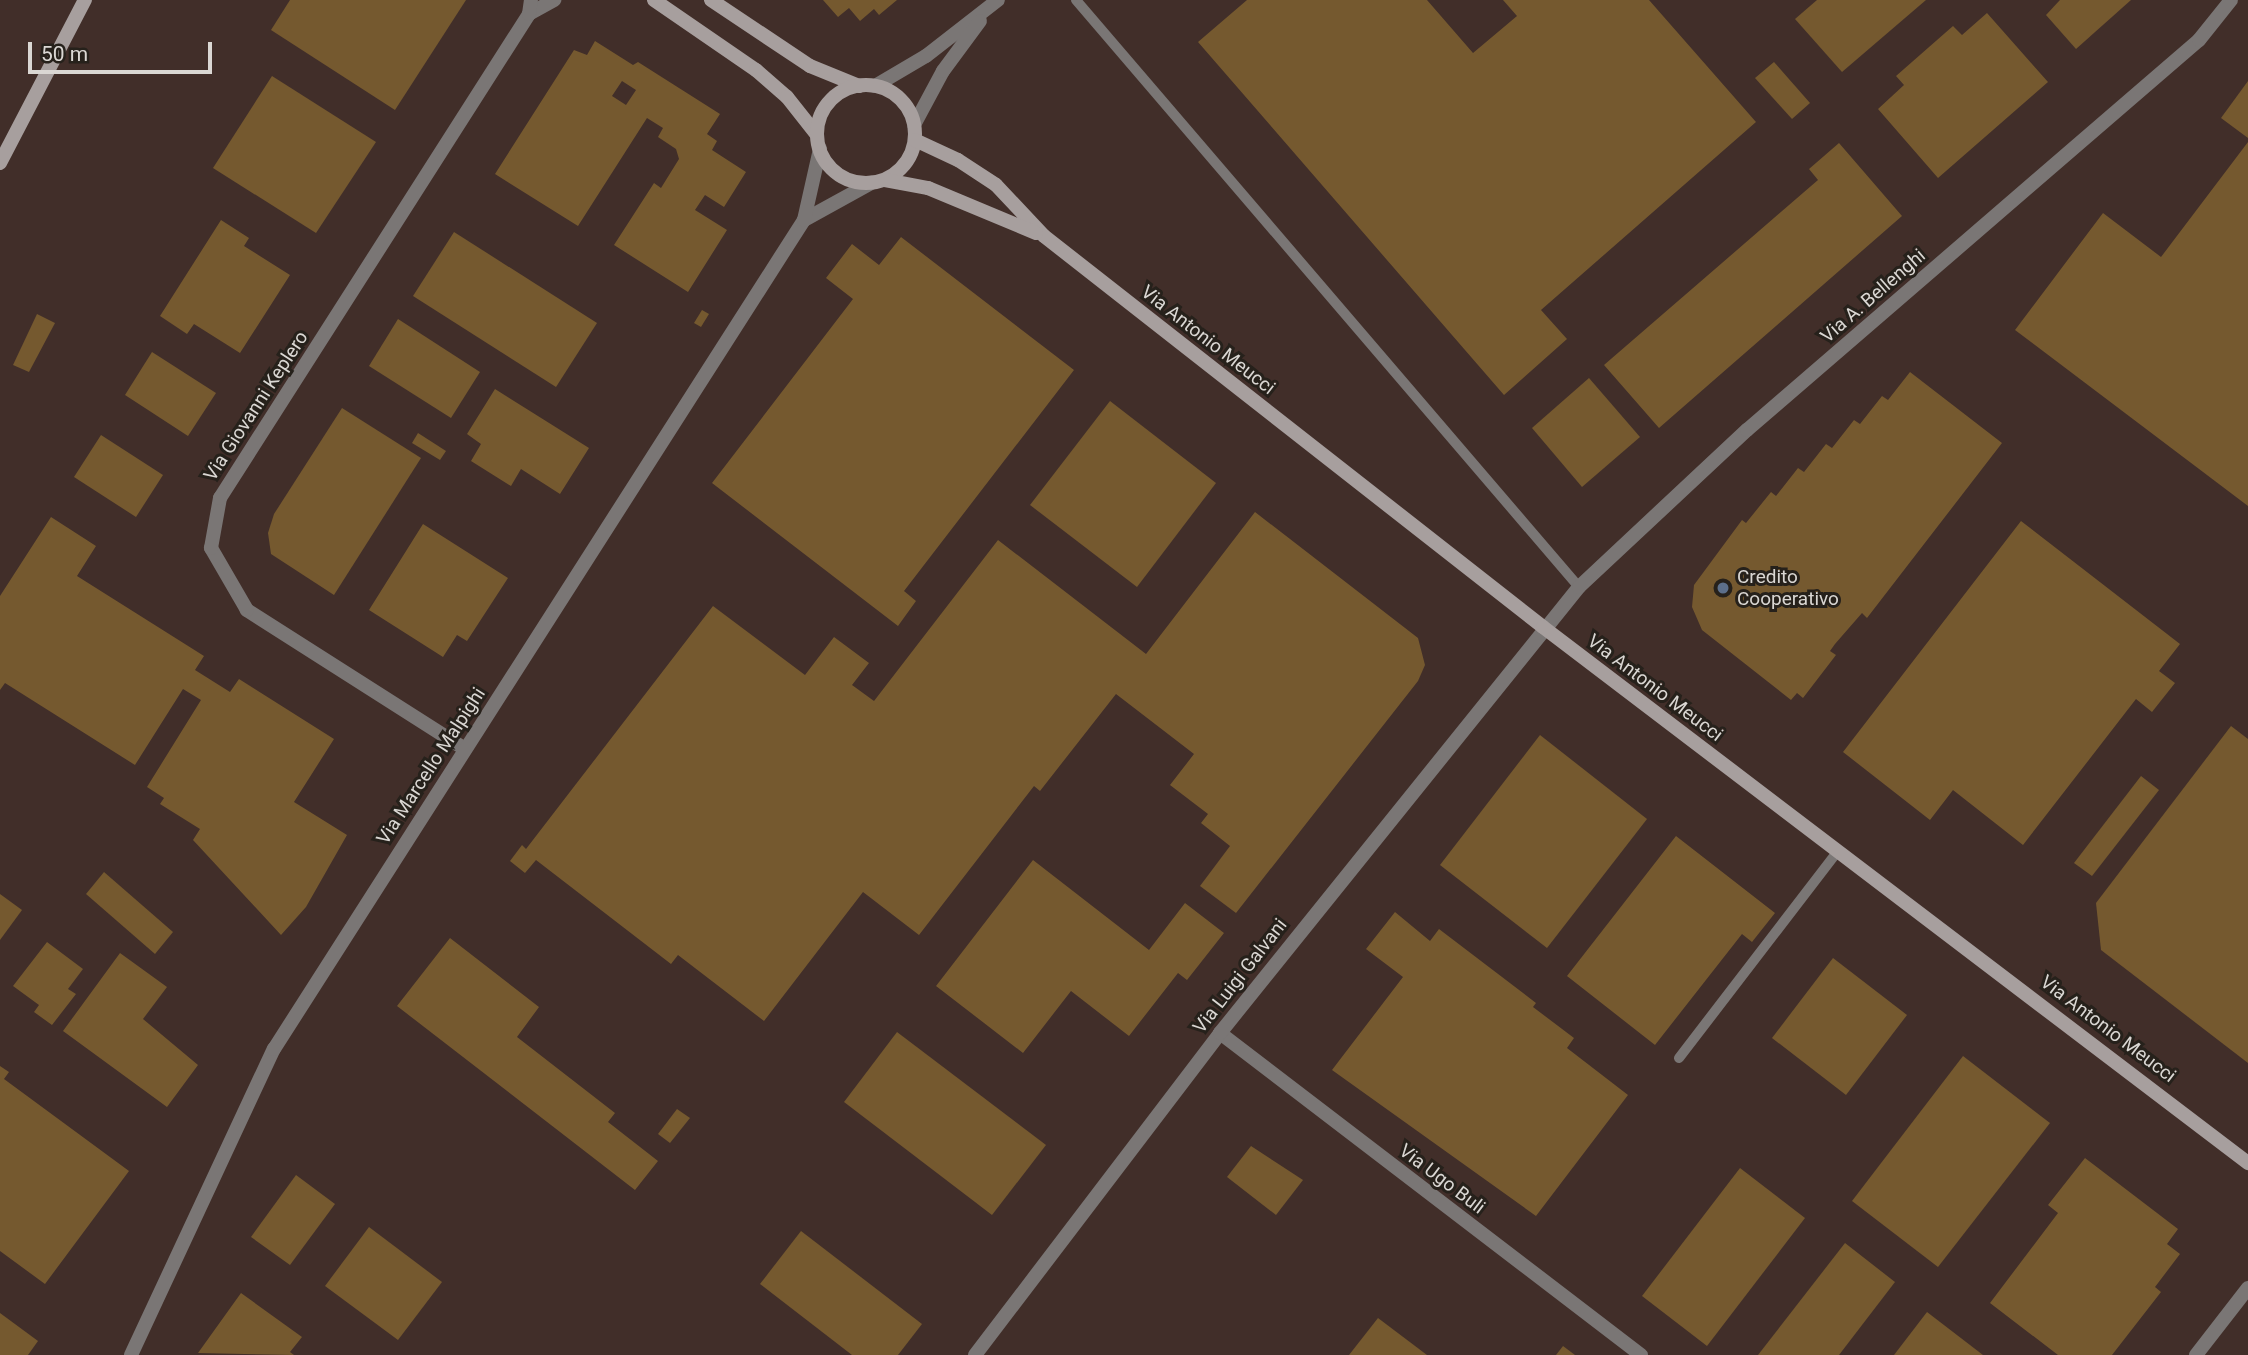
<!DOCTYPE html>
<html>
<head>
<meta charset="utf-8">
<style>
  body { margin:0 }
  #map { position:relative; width:2248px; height:1355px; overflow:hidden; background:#2f2b24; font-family:Roboto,sans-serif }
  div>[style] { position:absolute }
  .industrial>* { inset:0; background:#412e29 }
  .building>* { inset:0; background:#75592f }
  .lane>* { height:10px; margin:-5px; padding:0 5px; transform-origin:5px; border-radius:5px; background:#7a7675 }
  .street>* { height:14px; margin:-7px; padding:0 7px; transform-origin:7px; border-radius:7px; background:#7a7675 }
  .secondary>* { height:14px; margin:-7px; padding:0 7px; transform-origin:7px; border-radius:7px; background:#a79f9e }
  .secondary>.ring { margin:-7px; padding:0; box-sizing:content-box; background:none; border:14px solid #a79f9e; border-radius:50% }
  .dots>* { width:19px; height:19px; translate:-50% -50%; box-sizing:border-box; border:4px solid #26211b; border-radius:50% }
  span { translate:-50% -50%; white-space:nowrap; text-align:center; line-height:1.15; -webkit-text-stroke:6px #26211b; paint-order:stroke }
  .street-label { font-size:19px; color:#dad7d3 }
  .poi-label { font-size:19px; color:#dad7d3 }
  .left { translate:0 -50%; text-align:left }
  .scale { position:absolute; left:28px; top:42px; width:184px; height:32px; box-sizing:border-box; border:4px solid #dad7d3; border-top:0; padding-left:9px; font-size:21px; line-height:24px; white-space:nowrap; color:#dad7d3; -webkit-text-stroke:5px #26211b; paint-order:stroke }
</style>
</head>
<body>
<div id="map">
  <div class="industrial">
    <div style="clip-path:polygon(0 0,2248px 0,2248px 1355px,0 1355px)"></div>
  </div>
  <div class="building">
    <div style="clip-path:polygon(290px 0,466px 0,395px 110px,271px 30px)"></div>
    <div style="clip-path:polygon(823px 0,897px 0,879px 15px,874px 9px,860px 21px,849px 8px,838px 17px)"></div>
    <div style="clip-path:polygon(1247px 0,1427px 0,1473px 53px,1517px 16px,1503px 0,1649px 0,1756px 122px,1541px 310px,1567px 339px,1504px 395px,1198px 42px)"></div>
    <div style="clip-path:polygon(1817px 0,1926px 0,1842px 72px,1795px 19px)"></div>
    <div style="clip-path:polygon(2060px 0,2131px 0,2076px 49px,2046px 15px)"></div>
    <div style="clip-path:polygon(1987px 13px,2048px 82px,1938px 178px,1878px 109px,1904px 85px,1896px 76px,1953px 26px,1962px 35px)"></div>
    <div style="clip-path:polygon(evenodd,595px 41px,633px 65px,638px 62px,720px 114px,707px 134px,717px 141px,712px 150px,746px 172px,724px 207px,705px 195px,695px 210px,727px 230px,688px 292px,614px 245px,654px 183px,661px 188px,679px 159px,676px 149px,658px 137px,663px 128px,647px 118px,578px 226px,495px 174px,574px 50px,587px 55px,595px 41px,622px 81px,636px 90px,626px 105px,612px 96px,622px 81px)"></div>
    <div style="clip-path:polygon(1774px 62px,1810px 103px,1792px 119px,1755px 78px)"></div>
    <div style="clip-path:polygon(272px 76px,376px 142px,316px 233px,213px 168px)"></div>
    <div style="clip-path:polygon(2248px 81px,2248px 138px,2221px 118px)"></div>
    <div style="clip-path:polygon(2248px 142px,2248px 506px,2015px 330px,2103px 213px,2161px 257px)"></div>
    <div style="clip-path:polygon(1839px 143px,1902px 216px,1659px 428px,1604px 365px,1818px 180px,1809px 169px)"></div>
    <div style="clip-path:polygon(221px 220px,249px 238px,244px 246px,290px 275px,240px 353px,194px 324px,187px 334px,160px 316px)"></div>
    <div style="clip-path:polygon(454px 232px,597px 323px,556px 387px,413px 296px)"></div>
    <div style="clip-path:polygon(901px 237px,1074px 370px,904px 591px,916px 601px,898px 626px,712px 483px,853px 299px,826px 278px,852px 244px,879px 265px)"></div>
    <div style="clip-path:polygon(702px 310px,709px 314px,701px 327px,694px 323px)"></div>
    <div style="clip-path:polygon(37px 314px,55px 323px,29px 372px,13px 365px)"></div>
    <div style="clip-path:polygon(398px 319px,480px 372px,451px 418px,369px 366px)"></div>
    <div style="clip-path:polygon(152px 352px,216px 393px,188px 436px,125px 395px)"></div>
    <div style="clip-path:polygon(1910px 372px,2002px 443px,1867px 618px,1862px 613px,1835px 644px,1830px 651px,1836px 655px,1803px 698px,1797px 693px,1791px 700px,1702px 630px,1692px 607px,1694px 585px,1742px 520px,1746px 523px,1771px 492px,1776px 496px,1798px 468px,1804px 472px,1826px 444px,1832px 448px,1854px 420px,1860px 424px,1882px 396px,1888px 400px)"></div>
    <div style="clip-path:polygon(1589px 378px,1640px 437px,1582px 487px,1532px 428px)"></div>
    <div style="clip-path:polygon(495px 389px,589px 448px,560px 494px,521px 469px,511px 486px,471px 461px,481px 444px,467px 434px)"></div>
    <div style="clip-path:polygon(1110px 401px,1216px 483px,1137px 587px,1030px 505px)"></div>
    <div style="clip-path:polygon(342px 408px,421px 458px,334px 595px,271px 554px,268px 533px,274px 514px)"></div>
    <div style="clip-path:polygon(418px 433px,446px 451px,440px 460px,412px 443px)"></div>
    <div style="clip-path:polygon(101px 435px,163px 475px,136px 517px,74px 477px)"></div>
    <div style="clip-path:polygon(1255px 512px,1418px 638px,1425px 665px,1418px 681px,1236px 913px,1200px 886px,1230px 846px,1201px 823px,1208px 814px,1170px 785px,1194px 754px,1116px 694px,1040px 791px,1034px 786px,919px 935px,863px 892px,764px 1021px,678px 955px,671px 964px,536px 860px,525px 873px,510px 861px,522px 845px,526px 849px,713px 606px,805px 675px,834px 637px,869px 663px,852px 685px,874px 701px,998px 540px,1146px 654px)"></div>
    <div style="clip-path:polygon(51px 517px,96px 546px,77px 576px,204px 656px,195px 670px,230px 692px,239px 679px,334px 739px,294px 802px,347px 835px,306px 907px,281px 935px,193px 840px,200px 829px,160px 804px,164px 798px,147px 787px,201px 700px,183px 689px,135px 765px,5px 683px,0 690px,0 596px)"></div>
    <div style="clip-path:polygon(2021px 521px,2180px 644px,2159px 671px,2175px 683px,2152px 712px,2136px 699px,2023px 845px,1953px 790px,1930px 820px,1843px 752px)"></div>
    <div style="clip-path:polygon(423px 524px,508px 578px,467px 641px,457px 635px,443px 657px,369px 610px)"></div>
    <div style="clip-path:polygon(2231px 726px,2248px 739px,2248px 1063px,2101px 950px,2096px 903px)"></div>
    <div style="clip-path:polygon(1540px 735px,1647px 819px,1547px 948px,1440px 865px)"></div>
    <div style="clip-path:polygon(2141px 776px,2159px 790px,2092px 876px,2074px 863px)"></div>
    <div style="clip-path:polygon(1676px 836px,1775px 913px,1752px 942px,1742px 934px,1655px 1045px,1567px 976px)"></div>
    <div style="clip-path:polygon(1033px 860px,1149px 950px,1185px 903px,1224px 933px,1187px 980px,1178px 973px,1129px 1036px,1071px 991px,1023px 1053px,936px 986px)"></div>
    <div style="clip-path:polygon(104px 872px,173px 932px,155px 954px,86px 894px)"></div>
    <div style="clip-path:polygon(0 894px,22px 910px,0 940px)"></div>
    <div style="clip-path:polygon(1395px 912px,1430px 941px,1439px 929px,1536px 1003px,1533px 1007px,1574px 1038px,1567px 1048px,1628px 1095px,1536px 1216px,1332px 1070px,1403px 977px,1366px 949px)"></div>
    <div style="clip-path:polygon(450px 938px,539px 1007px,517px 1037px,615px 1113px,608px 1122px,658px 1161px,635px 1190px,397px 1006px)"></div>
    <div style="clip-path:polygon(47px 942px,83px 969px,68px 989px,76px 994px,52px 1025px,34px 1012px,39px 1005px,13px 986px)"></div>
    <div style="clip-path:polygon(120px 953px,167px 987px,143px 1019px,198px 1065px,167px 1107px,63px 1031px)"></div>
    <div style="clip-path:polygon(1833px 958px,1907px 1015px,1846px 1095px,1772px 1038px)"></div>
    <div style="clip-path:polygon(897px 1032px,1046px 1145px,992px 1215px,844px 1102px)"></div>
    <div style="clip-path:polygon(1963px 1056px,2050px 1123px,1938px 1267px,1852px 1201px)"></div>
    <div style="clip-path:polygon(0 1066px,9px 1072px,4px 1079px,129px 1171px,45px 1284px,0 1251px)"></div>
    <div style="clip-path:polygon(677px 1109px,690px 1118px,670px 1143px,658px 1134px)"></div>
    <div style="clip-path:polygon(1251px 1146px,1303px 1180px,1276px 1215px,1227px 1177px)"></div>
    <div style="clip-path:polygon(2085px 1158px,2178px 1229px,2167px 1244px,2180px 1254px,2155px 1287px,2161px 1292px,2112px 1355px,2058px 1355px,1990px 1303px,2058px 1213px,2048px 1205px)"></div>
    <div style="clip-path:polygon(1740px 1168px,1805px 1218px,1707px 1346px,1642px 1296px)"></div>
    <div style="clip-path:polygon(296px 1175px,335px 1204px,290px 1265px,251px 1237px)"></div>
    <div style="clip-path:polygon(369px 1227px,442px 1282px,398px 1340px,325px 1286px)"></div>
    <div style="clip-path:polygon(801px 1231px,922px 1324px,898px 1355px,852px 1355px,760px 1284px)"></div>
    <div style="clip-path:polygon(1845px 1243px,1895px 1282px,1839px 1355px,1758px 1355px)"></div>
    <div style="clip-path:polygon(241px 1293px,302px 1337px,290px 1352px,294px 1355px,198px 1353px)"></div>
    <div style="clip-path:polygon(1927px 1312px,1983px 1355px,1894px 1355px)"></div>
    <div style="clip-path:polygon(0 1313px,38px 1341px,28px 1355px,0 1355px)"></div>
    <div style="clip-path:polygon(1378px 1318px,1427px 1355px,1349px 1355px)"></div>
    <div style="clip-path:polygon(1563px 1346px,1575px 1355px,1556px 1355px)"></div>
  </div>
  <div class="lane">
    <div style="left:1076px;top:0;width:773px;rotate:49.41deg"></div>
    <div style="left:1679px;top:1058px;width:261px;rotate:-52.5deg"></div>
  </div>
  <div class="street">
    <div style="left:529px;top:14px;width:29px;rotate:-29deg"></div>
    <div style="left:875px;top:86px;width:59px;rotate:-30.5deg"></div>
    <div style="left:926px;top:56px;width:91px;rotate:-37.9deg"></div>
    <div style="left:914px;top:125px;width:61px;rotate:-61.8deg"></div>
    <div style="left:943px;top:71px;width:62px;rotate:-53.5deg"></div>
    <div style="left:804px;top:220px;width:77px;rotate:-28.9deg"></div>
    <div style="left:465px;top:749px;width:259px;rotate:-147.5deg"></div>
    <div style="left:247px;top:610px;width:72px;rotate:-120.1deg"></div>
    <div style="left:211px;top:548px;width:51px;rotate:-79.8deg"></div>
    <div style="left:220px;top:498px;width:574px;rotate:-57.44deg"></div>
    <div style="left:529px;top:14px;width:14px;rotate:-82deg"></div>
    <div style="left:1220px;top:1033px;width:530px;rotate:37.41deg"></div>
    <div style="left:131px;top:1355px;width:338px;rotate:-65deg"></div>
    <div style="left:274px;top:1049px;width:984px;rotate:-57.41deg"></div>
    <div style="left:804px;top:220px;width:73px;rotate:-77.3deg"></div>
    <div style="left:975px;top:1355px;width:405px;rotate:-52.7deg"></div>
    <div style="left:1220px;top:1033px;width:573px;rotate:-51.17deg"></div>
    <div style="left:1579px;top:587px;width:230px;rotate:-43.1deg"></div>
    <div style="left:1747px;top:430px;width:597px;rotate:-40.79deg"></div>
    <div style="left:2199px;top:40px;width:51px;rotate:-51.3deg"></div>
    <div style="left:2196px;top:1355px;width:85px;rotate:-52.2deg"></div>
  </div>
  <div class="secondary">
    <div style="left:654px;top:0;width:124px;rotate:34.5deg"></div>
    <div style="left:756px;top:70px;width:41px;rotate:41.1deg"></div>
    <div style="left:787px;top:97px;width:48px;rotate:51.7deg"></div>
    <div style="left:711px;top:0;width:119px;rotate:33.7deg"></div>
    <div style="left:810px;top:66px;width:53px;rotate:22.2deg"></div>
    <div class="ring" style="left:817px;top:85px;width:84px;height:84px"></div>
    <div style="left:915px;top:140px;width:47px;rotate:24.9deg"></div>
    <div style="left:958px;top:160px;width:45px;rotate:33.3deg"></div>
    <div style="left:996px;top:185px;width:70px;rotate:46.7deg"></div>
    <div style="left:1044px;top:236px;width:634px;rotate:38.08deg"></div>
    <div style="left:1543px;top:627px;width:886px;rotate:37.25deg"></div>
    <div style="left:0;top:163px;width:184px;rotate:-62.5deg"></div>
    <div style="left:885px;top:180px;width:44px;rotate:10.5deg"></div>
    <div style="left:928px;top:188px;width:117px;rotate:22.6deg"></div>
  </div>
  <div class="dots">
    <div style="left:1723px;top:588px;background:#5c6f8a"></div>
  </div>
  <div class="street-label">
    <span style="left:1873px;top:296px;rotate:-41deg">Via A. Bellenghi</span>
    <span style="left:1208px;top:340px;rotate:38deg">Via Antonio Meucci</span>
    <span style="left:256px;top:406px;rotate:-57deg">Via Giovanni Keplero</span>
    <span style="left:1655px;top:688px;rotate:37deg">Via Antonio Meucci</span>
    <span style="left:431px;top:766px;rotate:-57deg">Via Marcello Malpighi</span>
    <span style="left:1240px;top:976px;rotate:-52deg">Via Luigi Galvani</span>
    <span style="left:2108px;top:1029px;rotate:37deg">Via Antonio Meucci</span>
    <span style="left:1442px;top:1179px;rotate:37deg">Via Ugo Buli</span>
  </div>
  <div class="poi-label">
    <span class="left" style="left:1737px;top:588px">Credito<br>Cooperativo</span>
  </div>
  <div class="scale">50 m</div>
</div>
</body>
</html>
